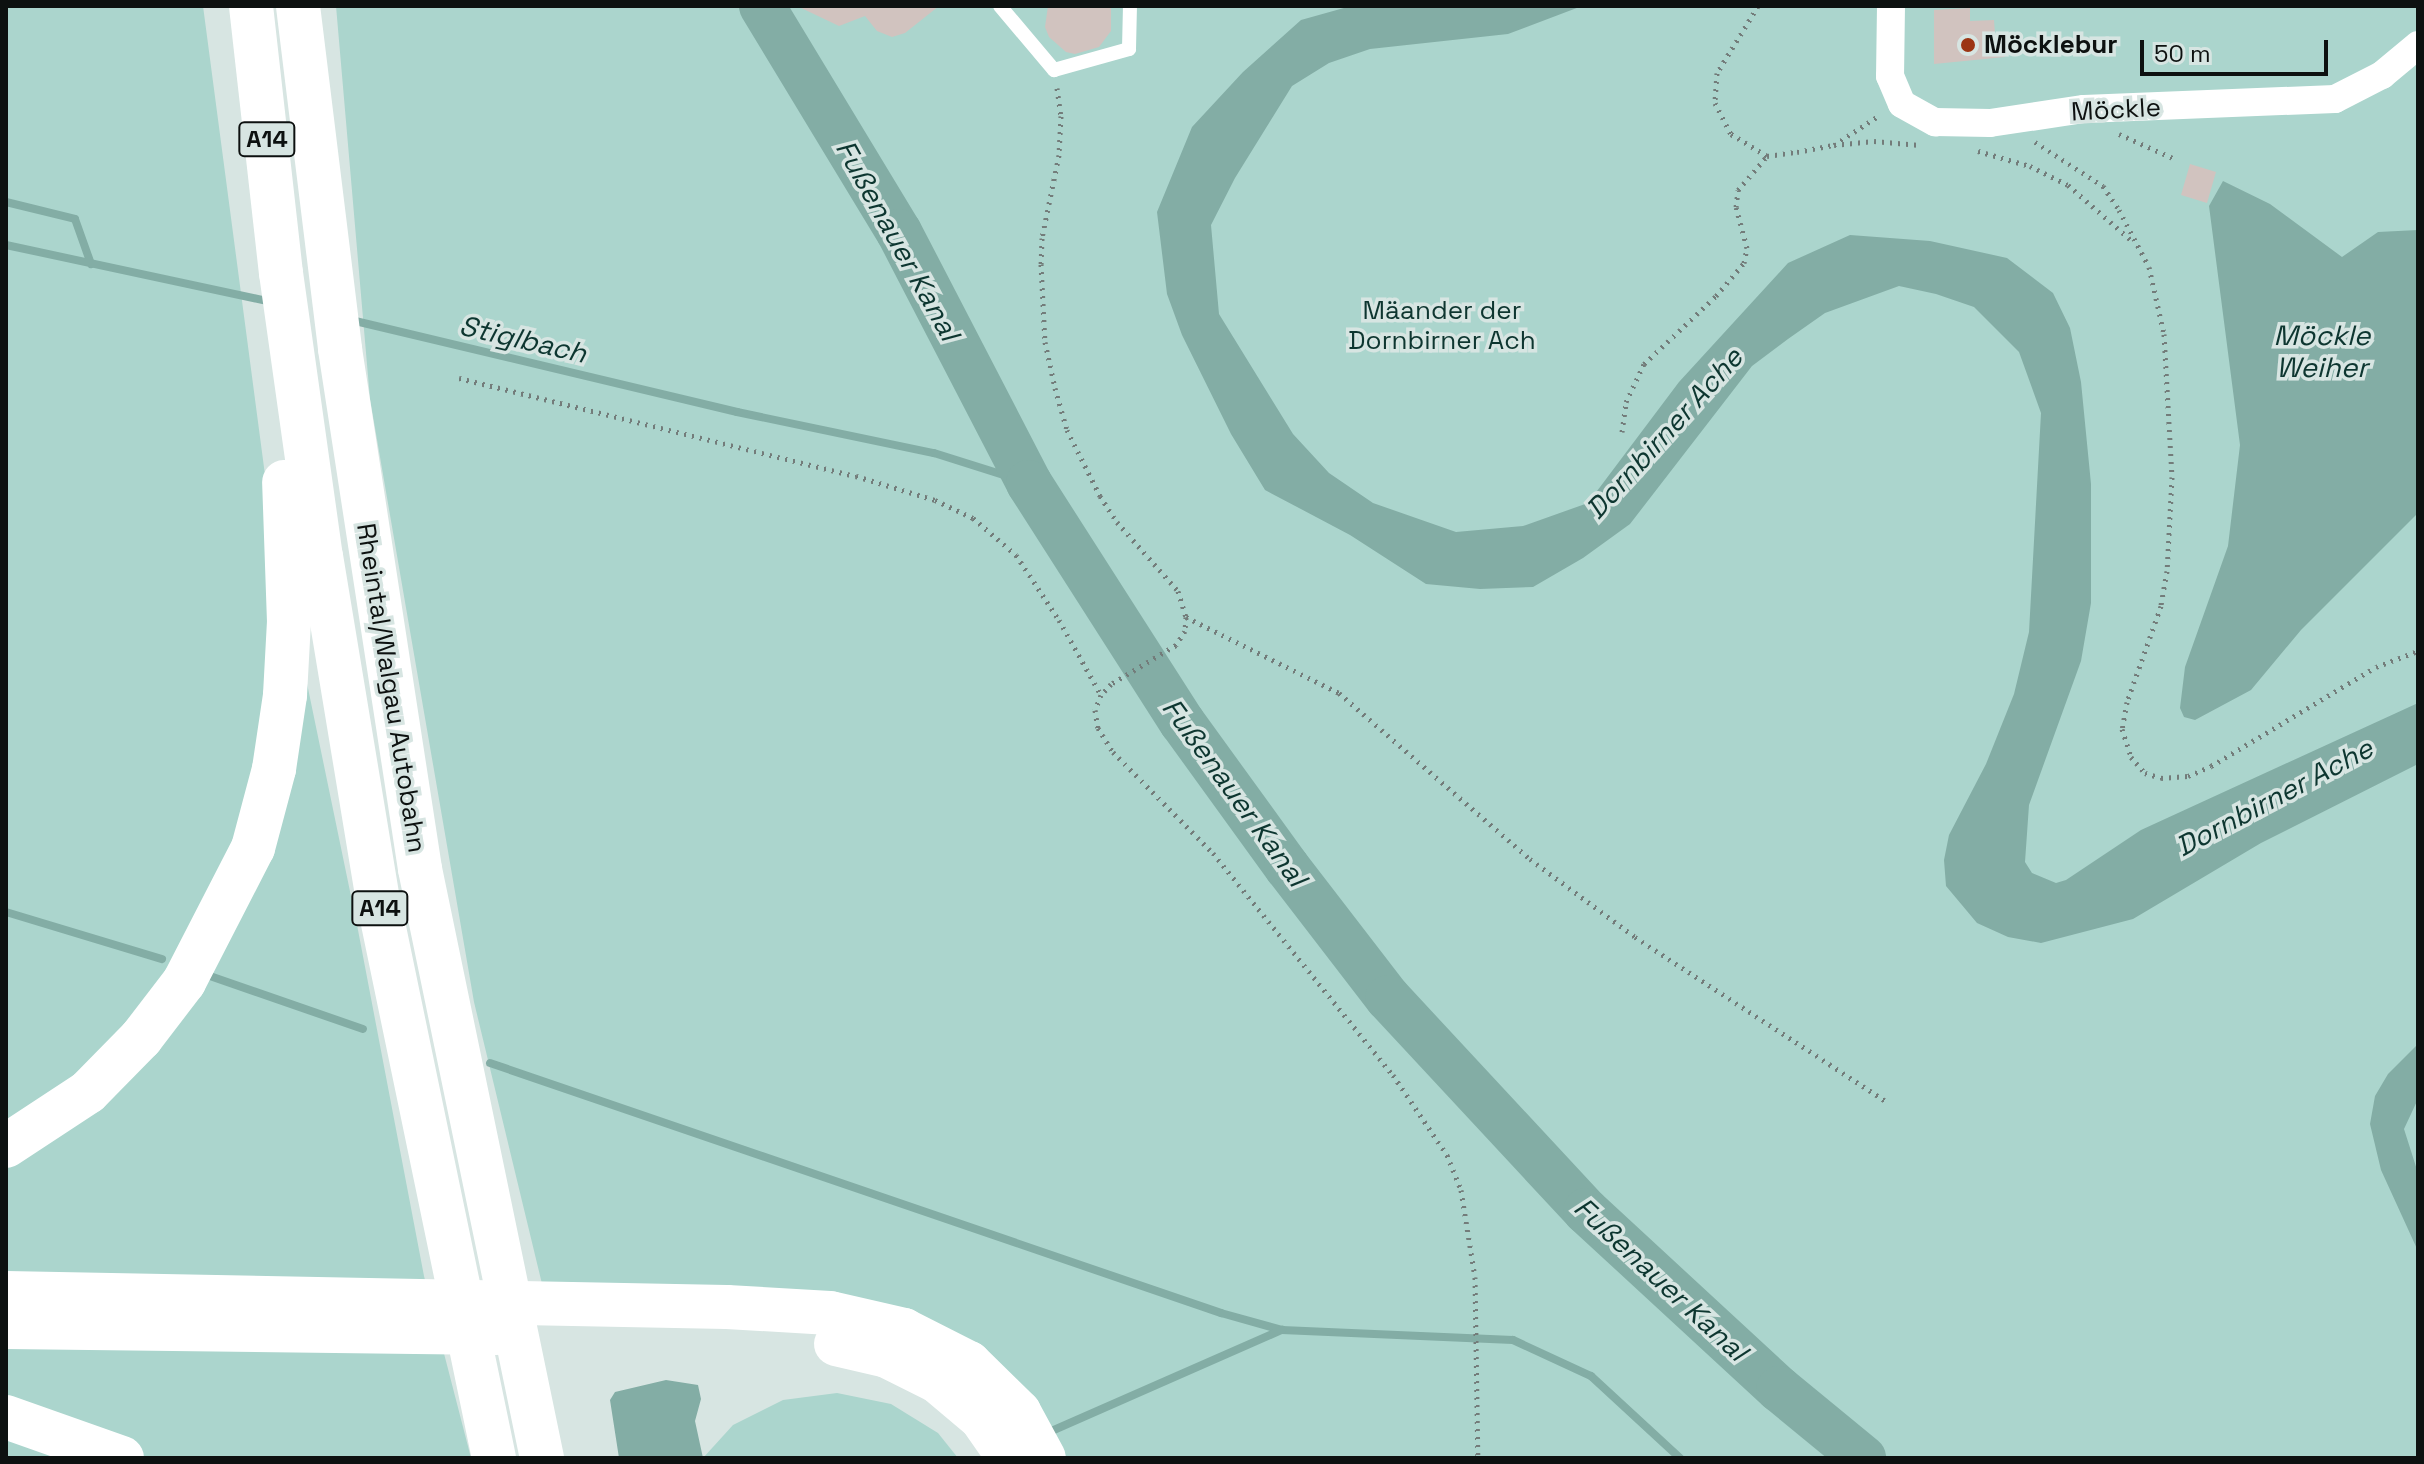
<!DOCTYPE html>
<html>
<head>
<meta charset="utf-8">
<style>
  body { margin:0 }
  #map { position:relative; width:2424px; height:1464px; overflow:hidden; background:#d7e5e2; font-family:"Space Grotesk",sans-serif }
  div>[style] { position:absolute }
  .green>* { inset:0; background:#abd5cd }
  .water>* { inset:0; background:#83ada5 }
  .stream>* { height:8px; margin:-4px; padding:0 4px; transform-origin:4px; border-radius:4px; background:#83ada5 }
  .river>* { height:46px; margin:-23px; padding:0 23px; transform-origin:23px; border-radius:23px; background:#83ada5 }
  .building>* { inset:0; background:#d1c3bf }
  .path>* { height:5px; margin-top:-2.5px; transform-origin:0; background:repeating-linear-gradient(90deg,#737c7a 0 2px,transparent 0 8px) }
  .lane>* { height:14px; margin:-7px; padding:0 7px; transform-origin:7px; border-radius:7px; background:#fff }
  .street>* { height:28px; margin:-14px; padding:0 14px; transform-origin:14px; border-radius:14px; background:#fff }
  .highway>* { height:44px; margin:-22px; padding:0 22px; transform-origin:22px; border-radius:22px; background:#fff }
  .dots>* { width:22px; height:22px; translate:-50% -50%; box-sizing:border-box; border:4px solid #d7e5e2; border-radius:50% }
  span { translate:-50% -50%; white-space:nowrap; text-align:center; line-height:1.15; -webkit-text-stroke:7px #d7e5e2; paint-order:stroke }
  .shield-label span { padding:2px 6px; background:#d7e5e2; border:2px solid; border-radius:6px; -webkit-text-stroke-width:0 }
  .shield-label { font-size:24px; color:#0d1110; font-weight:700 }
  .poi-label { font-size:26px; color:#0d1110; font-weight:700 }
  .left { translate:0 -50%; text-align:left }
  .street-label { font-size:26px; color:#0d1110 }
  .park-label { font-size:26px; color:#0e3630 }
  .water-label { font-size:28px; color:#0d3630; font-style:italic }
  .frame { position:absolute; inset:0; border:8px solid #0d1110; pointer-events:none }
  .scale { position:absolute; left:2140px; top:40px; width:188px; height:36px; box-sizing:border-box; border:4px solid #0d1110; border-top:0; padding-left:10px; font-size:24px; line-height:28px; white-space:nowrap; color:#0d1110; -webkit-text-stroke:6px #d7e5e2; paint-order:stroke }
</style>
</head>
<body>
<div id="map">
  <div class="green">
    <div style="clip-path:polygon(6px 6px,203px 6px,267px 490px,358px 930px,424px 1276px,471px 1458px,6px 1458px)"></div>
    <div style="clip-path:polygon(336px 6px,2418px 6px,2418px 1458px,1060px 1458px,961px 1340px,543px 1288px,474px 1002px,370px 399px)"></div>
    <div style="clip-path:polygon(837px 1393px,891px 1404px,938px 1433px,958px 1458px,703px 1458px,733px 1425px,783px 1400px)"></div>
  </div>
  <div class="water">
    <div style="clip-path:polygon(1351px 6px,1582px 6px,1508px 34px,1370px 49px,1329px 63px,1292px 86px,1235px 178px,1211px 225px,1219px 314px,1293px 434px,1329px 473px,1373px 503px,1456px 532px,1523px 526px,1588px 503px,1679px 382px,1788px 263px,1850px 235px,1930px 241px,2007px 258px,2053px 293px,2070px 328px,2081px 382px,2091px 484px,2091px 603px,2081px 661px,2029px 805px,2025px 862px,2032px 873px,2056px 883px,2066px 880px,2141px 830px,2418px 703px,2418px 764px,2261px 843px,2133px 919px,2041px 943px,2008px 937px,1977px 923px,1946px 886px,1944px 860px,1949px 835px,1986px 764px,2014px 694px,2029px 632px,2041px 413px,2019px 352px,1974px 307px,1936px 294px,1899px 286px,1825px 313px,1788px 339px,1752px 366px,1630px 524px,1583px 558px,1533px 587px,1480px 589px,1426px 584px,1350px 535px,1265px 490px,1231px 434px,1182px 335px,1167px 294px,1157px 212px,1192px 127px,1243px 72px,1301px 20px)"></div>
    <div style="clip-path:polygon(2223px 181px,2270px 204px,2342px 257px,2378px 232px,2418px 230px,2418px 513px,2301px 630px,2251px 690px,2195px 720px,2184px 717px,2180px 708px,2185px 667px,2228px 546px,2240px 445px,2209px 206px)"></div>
    <div style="clip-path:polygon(2418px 1044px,2418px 1099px,2404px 1129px,2418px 1173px,2418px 1251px,2381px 1170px,2370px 1124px,2375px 1096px,2388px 1074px)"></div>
    <div style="clip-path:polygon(666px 1380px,698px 1385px,701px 1399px,695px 1421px,703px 1458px,619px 1458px,610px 1400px,615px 1392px)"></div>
  </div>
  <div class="stream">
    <div style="left:6px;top:202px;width:71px;rotate:13.8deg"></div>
    <div style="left:75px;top:219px;width:48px;rotate:70.4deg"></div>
    <div style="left:6px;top:245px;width:271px;rotate:12.1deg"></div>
    <div style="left:351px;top:320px;width:397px;rotate:13.4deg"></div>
    <div style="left:737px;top:412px;width:201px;rotate:11.8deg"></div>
    <div style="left:934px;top:453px;width:100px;rotate:17.5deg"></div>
    <div style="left:6px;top:912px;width:163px;rotate:16.8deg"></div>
    <div style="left:207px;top:975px;width:165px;rotate:19.1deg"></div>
    <div style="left:490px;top:1063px;width:773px;rotate:18.88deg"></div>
    <div style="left:1221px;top:1313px;width:63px;rotate:15.6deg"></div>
    <div style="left:1282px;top:1330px;width:231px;rotate:2.5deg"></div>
    <div style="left:1513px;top:1340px;width:86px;rotate:24.8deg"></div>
    <div style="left:1591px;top:1376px;width:121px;rotate:42.7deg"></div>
    <div style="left:1047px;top:1433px;width:257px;rotate:-23.7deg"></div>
  </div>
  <div class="river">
    <div style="left:762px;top:6px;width:264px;rotate:58.8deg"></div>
    <div style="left:899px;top:232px;width:283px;rotate:62.6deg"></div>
    <div style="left:1029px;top:483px;width:284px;rotate:57.4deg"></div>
    <div style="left:1182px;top:722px;width:179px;rotate:54.1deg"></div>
    <div style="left:1287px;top:867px;width:165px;rotate:52.4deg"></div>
    <div style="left:1388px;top:998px;width:291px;rotate:47.1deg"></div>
    <div style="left:1586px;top:1211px;width:263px;rotate:42.7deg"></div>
    <div style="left:1779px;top:1389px;width:109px;rotate:39.4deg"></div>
  </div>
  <div class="building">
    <div style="clip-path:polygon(797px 6px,939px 6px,905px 33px,892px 37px,877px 31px,865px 16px,839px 26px)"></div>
    <div style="clip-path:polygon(1048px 6px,1111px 6px,1111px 31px,1099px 47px,1075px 54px,1066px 52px,1049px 37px,1045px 27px)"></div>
    <div style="clip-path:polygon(1970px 8px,1970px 21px,1994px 20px,1995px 34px,2003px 33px,2005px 57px,1934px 64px,1934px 10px)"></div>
    <div style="clip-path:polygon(2190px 164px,2216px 172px,2207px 203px,2181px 195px)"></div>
  </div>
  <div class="path">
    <div style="left:1758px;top:6px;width:79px;rotate:121.5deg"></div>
    <div style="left:1717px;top:73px;width:30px;rotate:94deg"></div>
    <div style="left:1715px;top:103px;width:35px;rotate:63deg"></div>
    <div style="left:1731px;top:134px;width:42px;rotate:31.4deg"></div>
    <div style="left:1767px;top:156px;width:30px;rotate:-8deg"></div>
    <div style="left:1797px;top:152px;width:38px;rotate:-11deg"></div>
    <div style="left:1834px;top:145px;width:55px;rotate:-33.1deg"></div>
    <div style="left:1057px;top:88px;width:28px;rotate:82deg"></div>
    <div style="left:1061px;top:116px;width:39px;rotate:93deg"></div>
    <div style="left:1059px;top:155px;width:85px;rotate:101.6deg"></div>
    <div style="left:1042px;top:238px;width:26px;rotate:92deg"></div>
    <div style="left:1041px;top:264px;width:78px;rotate:87.1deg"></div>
    <div style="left:1045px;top:342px;width:47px;rotate:77.7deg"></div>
    <div style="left:1055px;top:388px;width:44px;rotate:74.1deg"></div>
    <div style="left:1067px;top:430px;width:74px;rotate:63.4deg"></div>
    <div style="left:1100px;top:496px;width:31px;rotate:57deg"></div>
    <div style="left:1117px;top:522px;width:92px;rotate:48.5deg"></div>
    <div style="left:1178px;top:591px;width:27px;rotate:73deg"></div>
    <div style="left:1186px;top:617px;width:14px;rotate:94deg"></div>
    <div style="left:1185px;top:631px;width:17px;rotate:123deg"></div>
    <div style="left:1176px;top:645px;width:76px;rotate:149deg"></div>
    <div style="left:1111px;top:684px;width:15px;rotate:132deg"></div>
    <div style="left:1101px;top:695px;width:16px;rotate:112deg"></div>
    <div style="left:1095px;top:710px;width:18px;rotate:81deg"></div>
    <div style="left:1098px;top:728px;width:28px;rotate:58deg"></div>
    <div style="left:1113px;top:752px;width:142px;rotate:45.3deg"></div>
    <div style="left:1213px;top:853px;width:286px;rotate:51deg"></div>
    <div style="left:1393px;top:1075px;width:97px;rotate:56deg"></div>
    <div style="left:1447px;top:1155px;width:38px;rotate:68deg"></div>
    <div style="left:1461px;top:1190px;width:88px;rotate:80.9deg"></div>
    <div style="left:1475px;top:1277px;width:181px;rotate:89.1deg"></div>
    <div style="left:2119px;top:134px;width:59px;rotate:24deg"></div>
    <div style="left:2035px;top:142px;width:81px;rotate:32.9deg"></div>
    <div style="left:2103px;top:186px;width:29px;rotate:56deg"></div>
    <div style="left:2119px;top:210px;width:64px;rotate:62.2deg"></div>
    <div style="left:2149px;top:267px;width:69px;rotate:77.4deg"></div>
    <div style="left:2164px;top:334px;width:143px;rotate:86.8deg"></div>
    <div style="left:2172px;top:477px;width:94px;rotate:93deg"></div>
    <div style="left:2167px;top:571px;width:36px;rotate:100deg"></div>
    <div style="left:2161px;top:606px;width:102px;rotate:109.5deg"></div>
    <div style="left:2127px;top:702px;width:27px;rotate:100deg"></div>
    <div style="left:2122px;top:729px;width:29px;rotate:72deg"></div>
    <div style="left:2131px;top:757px;width:21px;rotate:49deg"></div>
    <div style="left:2145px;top:773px;width:17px;rotate:17deg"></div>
    <div style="left:2161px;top:778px;width:27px;rotate:-4deg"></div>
    <div style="left:2188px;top:776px;width:25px;rotate:-23deg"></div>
    <div style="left:2211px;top:766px;width:192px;rotate:-31deg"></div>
    <div style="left:2376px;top:667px;width:45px;rotate:-20.9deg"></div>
    <div style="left:1834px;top:145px;width:40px;rotate:-5.7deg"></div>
    <div style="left:1874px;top:141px;width:46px;rotate:5deg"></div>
    <div style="left:1978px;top:151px;width:54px;rotate:16.1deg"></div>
    <div style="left:2030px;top:166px;width:42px;rotate:26.6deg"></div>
    <div style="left:2068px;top:185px;width:85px;rotate:41.2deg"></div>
    <div style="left:459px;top:378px;width:409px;rotate:13.9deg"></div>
    <div style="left:856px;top:476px;width:83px;rotate:16.9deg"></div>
    <div style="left:935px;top:500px;width:42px;rotate:25.3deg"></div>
    <div style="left:973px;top:518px;width:57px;rotate:40.7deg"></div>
    <div style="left:1016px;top:555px;width:78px;rotate:56.5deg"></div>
    <div style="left:1059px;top:620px;width:86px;rotate:60.8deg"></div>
    <div style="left:1622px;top:432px;width:30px;rotate:-82deg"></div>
    <div style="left:1626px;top:402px;width:42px;rotate:-64.7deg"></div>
    <div style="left:1644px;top:364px;width:99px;rotate:-43.4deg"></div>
    <div style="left:1716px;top:296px;width:43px;rotate:-49.7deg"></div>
    <div style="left:1744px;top:263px;width:15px;rotate:-79deg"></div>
    <div style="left:1747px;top:248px;width:42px;rotate:-105deg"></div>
    <div style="left:1736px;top:207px;width:17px;rotate:-83deg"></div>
    <div style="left:1738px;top:190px;width:45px;rotate:-49.5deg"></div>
    <div style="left:1186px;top:617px;width:171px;rotate:26.4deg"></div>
    <div style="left:1339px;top:693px;width:253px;rotate:41deg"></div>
    <div style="left:1530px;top:859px;width:131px;rotate:36.6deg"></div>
    <div style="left:1635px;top:937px;width:301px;rotate:33.2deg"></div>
  </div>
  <div class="lane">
    <div style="left:1000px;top:6px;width:84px;rotate:49.8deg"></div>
    <div style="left:1054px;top:70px;width:78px;rotate:-15.6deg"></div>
    <div style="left:1129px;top:49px;width:43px;rotate:-88.7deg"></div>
  </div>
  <div class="street">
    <div style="left:1891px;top:6px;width:70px;rotate:90.8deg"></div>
    <div style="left:1890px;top:76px;width:30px;rotate:67deg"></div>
    <div style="left:1902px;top:104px;width:38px;rotate:29deg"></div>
    <div style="left:1935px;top:122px;width:55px;rotate:1deg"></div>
    <div style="left:1990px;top:123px;width:95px;rotate:-8.5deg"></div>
    <div style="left:2084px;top:109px;width:251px;rotate:-2.3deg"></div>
    <div style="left:2335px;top:99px;width:53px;rotate:-27.1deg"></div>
    <div style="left:2382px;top:75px;width:47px;rotate:-39.8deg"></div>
  </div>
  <div class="highway">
    <div style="left:251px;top:6px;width:269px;rotate:83.6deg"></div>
    <div style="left:281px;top:273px;width:286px;rotate:82deg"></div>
    <div style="left:321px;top:556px;width:348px;rotate:80.6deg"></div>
    <div style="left:378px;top:899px;width:571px;rotate:78.28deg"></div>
    <div style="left:298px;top:6px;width:346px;rotate:83deg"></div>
    <div style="left:340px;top:349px;width:526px;rotate:81.25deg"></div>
    <div style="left:420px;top:869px;width:602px;rotate:78.3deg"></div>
    <div style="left:6px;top:1146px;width:98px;rotate:-33.4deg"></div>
    <div style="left:88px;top:1092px;width:76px;rotate:-45.5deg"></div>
    <div style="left:141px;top:1038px;width:71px;rotate:-52.5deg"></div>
    <div style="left:184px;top:982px;width:151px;rotate:-62.8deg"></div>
    <div style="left:253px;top:848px;width:82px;rotate:-75.1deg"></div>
    <div style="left:274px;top:769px;width:75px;rotate:-81.5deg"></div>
    <div style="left:285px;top:695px;width:73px;rotate:-86.9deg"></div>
    <div style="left:289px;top:622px;width:140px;rotate:-92deg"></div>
    <div style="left:6px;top:1293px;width:721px;rotate:1.11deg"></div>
    <div style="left:727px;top:1307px;width:103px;rotate:3.3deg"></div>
    <div style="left:830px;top:1313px;width:76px;rotate:12.9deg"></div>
    <div style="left:904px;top:1330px;width:73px;rotate:26.9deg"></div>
    <div style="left:969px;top:1363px;width:70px;rotate:44.4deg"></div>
    <div style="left:1019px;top:1412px;width:52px;rotate:61.5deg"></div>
    <div style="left:6px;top:1327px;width:490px;rotate:0.7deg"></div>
    <div style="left:836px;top:1344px;width:52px;rotate:13.2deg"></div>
    <div style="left:887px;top:1356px;width:56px;rotate:26.6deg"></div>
    <div style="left:937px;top:1381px;width:57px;rotate:40.1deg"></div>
    <div style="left:981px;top:1418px;width:49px;rotate:55deg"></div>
    <div style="left:6px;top:1417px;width:123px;rotate:19.5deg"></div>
  </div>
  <div class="dots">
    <div style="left:1968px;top:45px;background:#9c3513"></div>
  </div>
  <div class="shield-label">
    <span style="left:267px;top:139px">A14</span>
    <span style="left:380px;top:908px">A14</span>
  </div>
  <div class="poi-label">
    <span class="left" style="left:1984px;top:45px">Möcklebur</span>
  </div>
  <div class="street-label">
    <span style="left:2116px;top:110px;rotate:-3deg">Möckle</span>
    <span style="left:391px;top:688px;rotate:81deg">Rheintal/Walgau Autobahn</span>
  </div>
  <div class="park-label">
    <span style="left:1442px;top:326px">Mäander der<br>Dornbirner Ach</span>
  </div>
  <div class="water-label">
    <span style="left:898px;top:240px;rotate:61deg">Fußenauer Kanal</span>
    <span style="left:2322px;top:351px">Möckle<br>Weiher</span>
    <span style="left:523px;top:339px;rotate:13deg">Stiglbach</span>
    <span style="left:1664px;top:433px;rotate:-48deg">Dornbirner Ache</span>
    <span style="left:1235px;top:792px;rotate:54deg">Fußenauer Kanal</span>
    <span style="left:2274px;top:797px;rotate:-28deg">Dornbirner Ache</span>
    <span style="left:1661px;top:1279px;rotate:43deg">Fußenauer Kanal</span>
  </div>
  <div class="frame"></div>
  <div class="scale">50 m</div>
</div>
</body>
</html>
